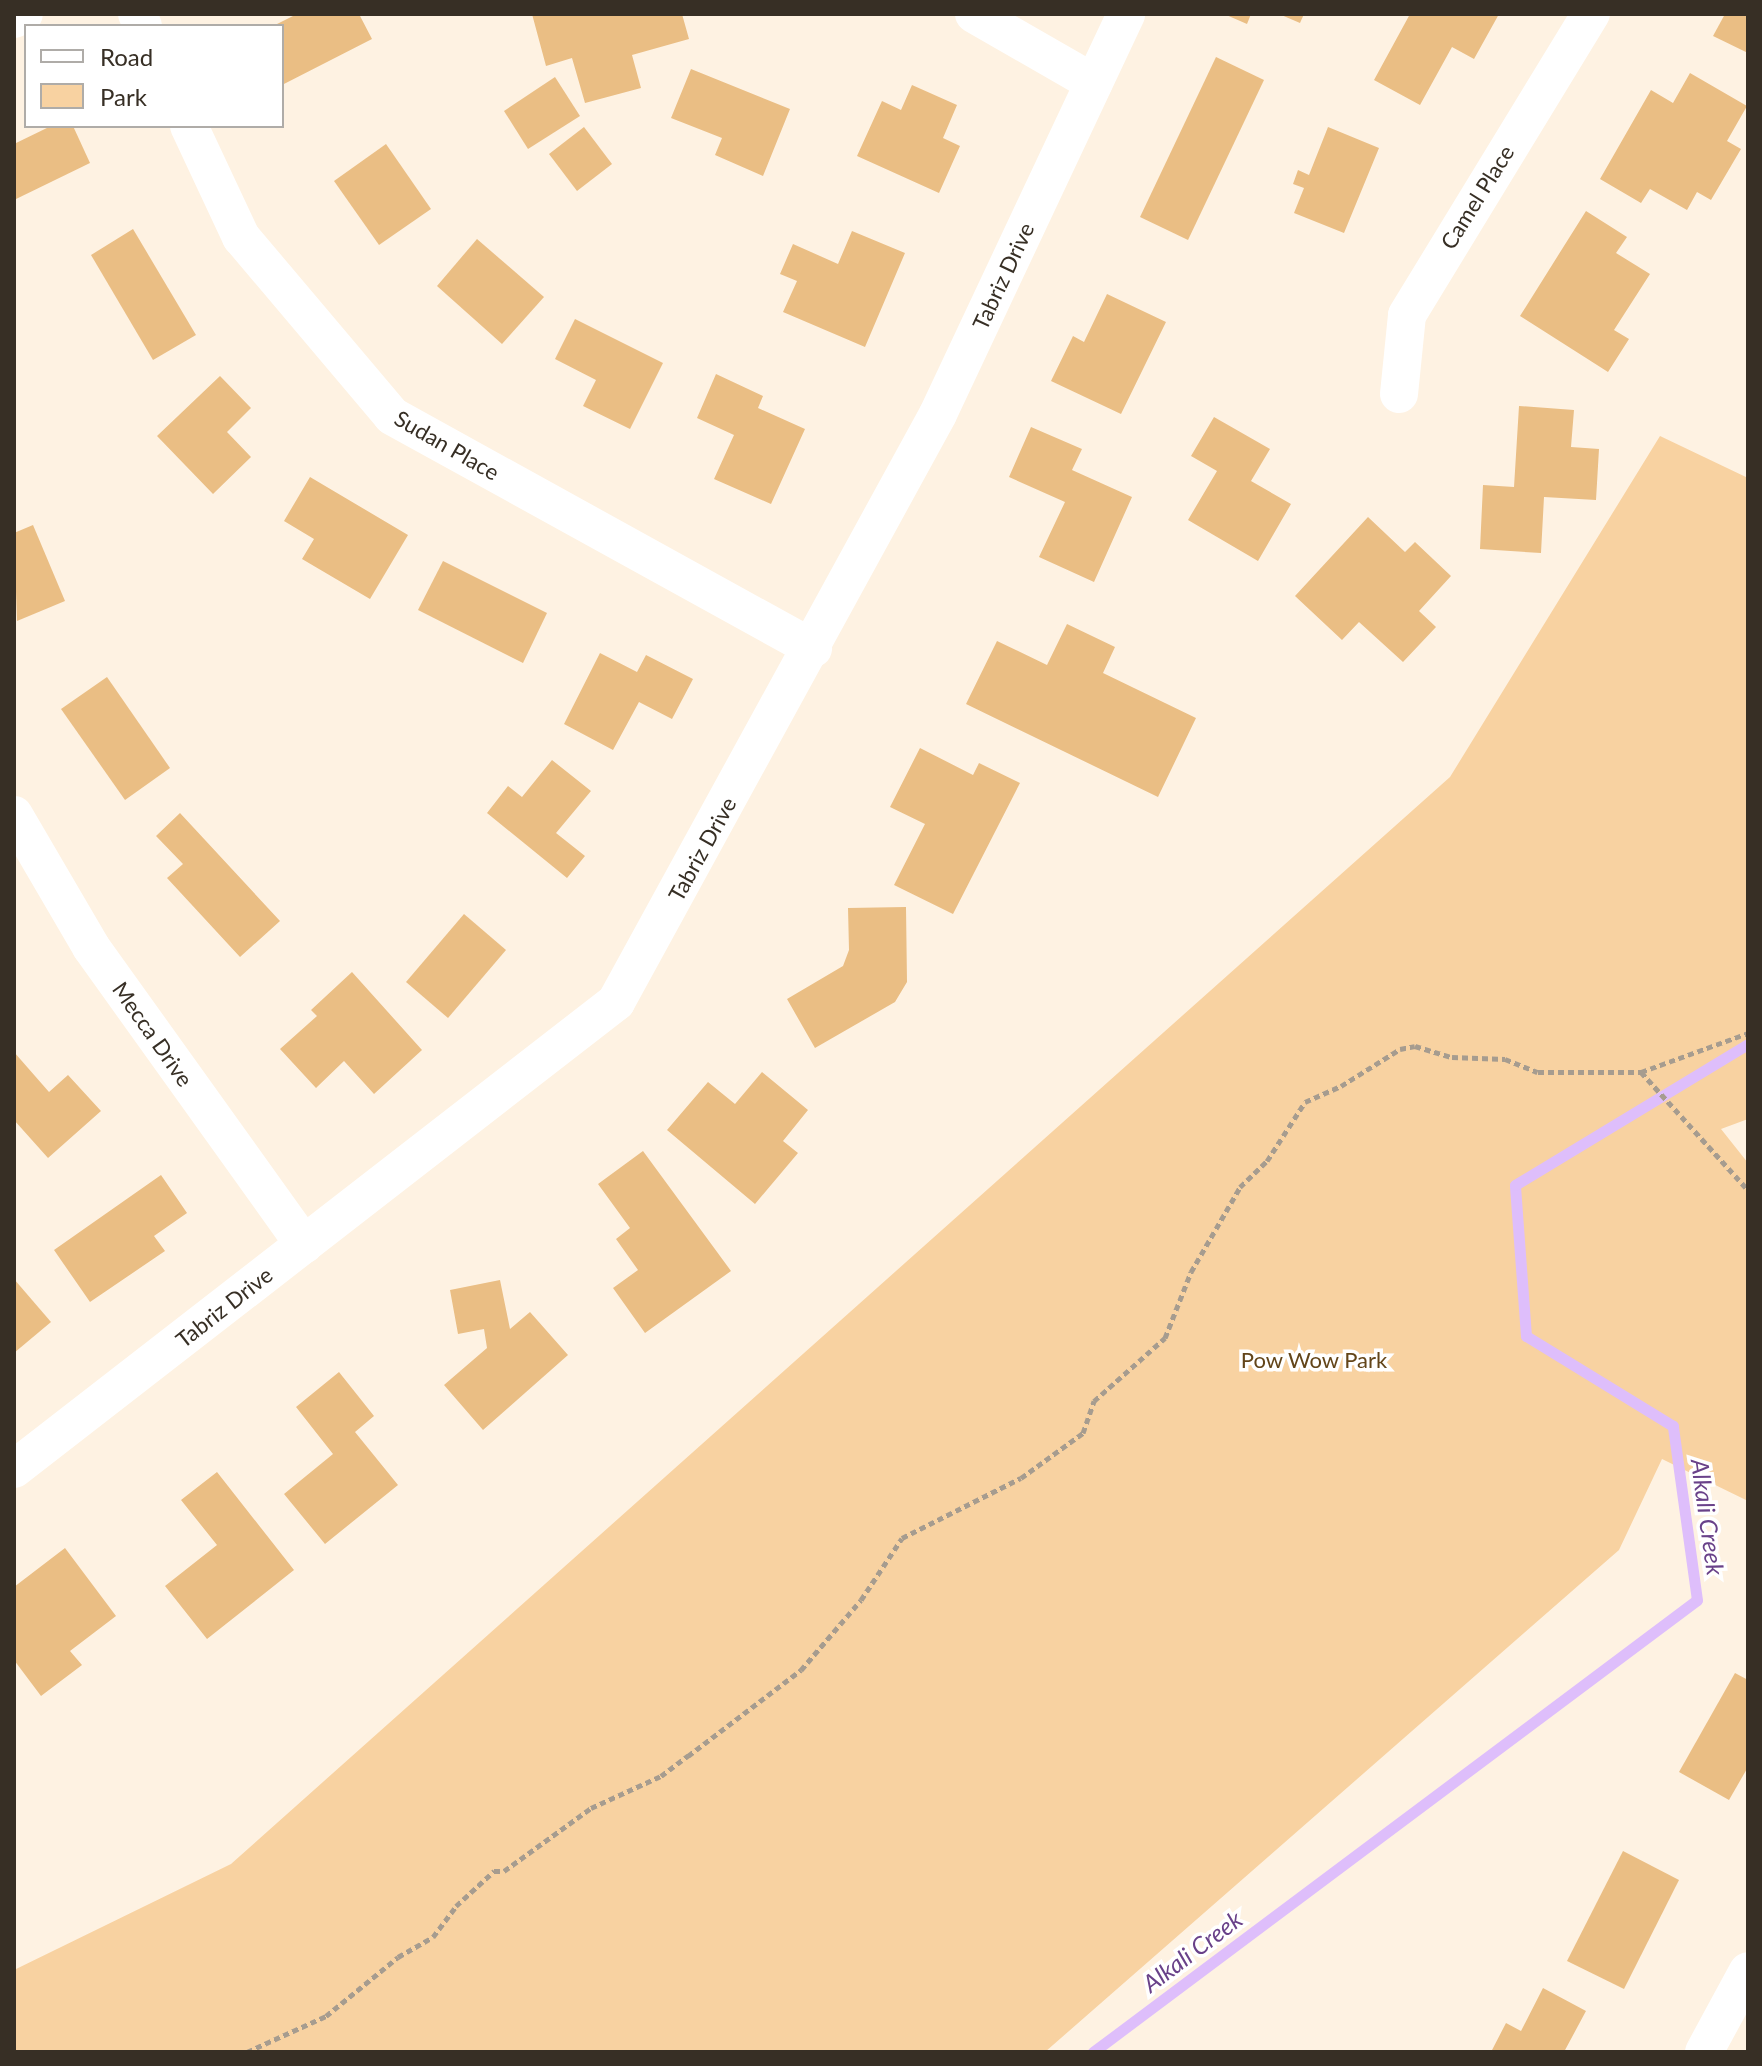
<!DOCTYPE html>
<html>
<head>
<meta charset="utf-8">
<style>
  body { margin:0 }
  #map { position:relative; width:1762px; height:2066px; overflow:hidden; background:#fef2e2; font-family:Lato,sans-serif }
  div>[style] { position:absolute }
  .green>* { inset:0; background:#f8d2a1 }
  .stream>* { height:11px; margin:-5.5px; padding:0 5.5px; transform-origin:5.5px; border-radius:5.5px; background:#debefb }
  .building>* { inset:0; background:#eabe84 }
  .path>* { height:5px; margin-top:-2.5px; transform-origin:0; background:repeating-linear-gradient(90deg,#a69c8f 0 6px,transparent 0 10px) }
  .street>* { height:38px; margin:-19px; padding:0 19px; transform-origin:19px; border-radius:19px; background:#fff }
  span { translate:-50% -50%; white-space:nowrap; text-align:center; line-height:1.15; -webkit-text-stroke:7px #fff; paint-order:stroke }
  .street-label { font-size:22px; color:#372f25 }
  .park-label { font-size:22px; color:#634519 }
  .water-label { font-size:24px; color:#694189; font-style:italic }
  .frame { position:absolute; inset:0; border:16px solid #372f25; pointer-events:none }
  .legend { position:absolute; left:24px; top:24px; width:260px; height:104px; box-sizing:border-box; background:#fff; border:2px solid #afaca8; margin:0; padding:10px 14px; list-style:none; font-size:24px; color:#372f25 }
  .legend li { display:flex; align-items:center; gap:16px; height:40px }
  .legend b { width:40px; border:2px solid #afaca8 }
</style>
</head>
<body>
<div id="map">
  <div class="green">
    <div style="clip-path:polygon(1660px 436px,1748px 478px,1748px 1119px,1721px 1129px,1748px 1163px,1748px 1501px,1662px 1459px,1619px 1550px,1045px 2052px,14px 2052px,14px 1970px,231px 1864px,1450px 777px)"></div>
  </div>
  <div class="stream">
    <div style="left:1093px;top:2052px;width:754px;rotate:-36.81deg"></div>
    <div style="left:1697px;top:1600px;width:176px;rotate:-97.9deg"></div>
    <div style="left:1673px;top:1426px;width:172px;rotate:-148.5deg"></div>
    <div style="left:1526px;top:1336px;width:151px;rotate:-94.2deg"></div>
    <div style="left:1515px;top:1185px;width:272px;rotate:-31.2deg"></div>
  </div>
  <div class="building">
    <div style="clip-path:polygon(297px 14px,359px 14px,372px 39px,282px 85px,282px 26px,273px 26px)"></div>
    <div style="clip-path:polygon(532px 14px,682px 14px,689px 39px,632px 55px,641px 88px,585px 103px,572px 58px,546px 66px)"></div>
    <div style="clip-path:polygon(1224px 14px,1251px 14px,1247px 24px)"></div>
    <div style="clip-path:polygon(1279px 14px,1304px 14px,1300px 23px)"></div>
    <div style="clip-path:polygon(1410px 14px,1499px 14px,1474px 59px,1452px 47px,1420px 105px,1374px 80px)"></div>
    <div style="clip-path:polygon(1725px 14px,1748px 14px,1748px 53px,1713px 36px)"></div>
    <div style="clip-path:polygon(1216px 57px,1264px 80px,1188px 240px,1140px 217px)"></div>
    <div style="clip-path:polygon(691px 69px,790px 109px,763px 176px,715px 155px,722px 138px,671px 118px)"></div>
    <div style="clip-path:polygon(1690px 73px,1747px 106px,1727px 141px,1741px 149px,1711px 200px,1697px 192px,1687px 210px,1650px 189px,1641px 203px,1600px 179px,1651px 90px,1673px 103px)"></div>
    <div style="clip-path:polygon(555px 77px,580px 116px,528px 149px,504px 111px)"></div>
    <div style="clip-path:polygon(912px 85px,957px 105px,943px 138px,960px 146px,939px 193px,857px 156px,882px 101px,901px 110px)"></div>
    <div style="clip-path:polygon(51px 126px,73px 126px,90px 163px,14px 200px,14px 144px)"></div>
    <div style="clip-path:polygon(584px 127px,612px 164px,577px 191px,549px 154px)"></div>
    <div style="clip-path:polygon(1328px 127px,1379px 148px,1344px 233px,1294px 213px,1304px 188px,1293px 184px,1298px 170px,1309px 175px)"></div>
    <div style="clip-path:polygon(386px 144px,431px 209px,379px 245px,334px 181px)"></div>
    <div style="clip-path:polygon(1586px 211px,1627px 237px,1616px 253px,1650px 274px,1614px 330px,1629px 339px,1608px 372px,1520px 316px)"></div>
    <div style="clip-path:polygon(133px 229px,196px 335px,153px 360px,91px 255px)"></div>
    <div style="clip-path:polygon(852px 231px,905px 253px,865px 347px,783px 312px,797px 281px,780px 274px,793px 244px,838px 264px)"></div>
    <div style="clip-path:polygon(477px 239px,544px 297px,502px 344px,437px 286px)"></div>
    <div style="clip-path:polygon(1107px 294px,1166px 322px,1121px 414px,1051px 381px,1073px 336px,1084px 342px)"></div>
    <div style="clip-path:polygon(575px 319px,663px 363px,630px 429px,583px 406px,596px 380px,555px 359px)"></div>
    <div style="clip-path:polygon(716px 374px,763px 396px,758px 408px,805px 429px,771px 504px,714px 479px,734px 435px,697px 418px)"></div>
    <div style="clip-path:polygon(220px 376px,251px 408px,227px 432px,251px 457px,213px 494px,157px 436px)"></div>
    <div style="clip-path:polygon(1519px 406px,1574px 410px,1571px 447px,1599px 449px,1596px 500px,1544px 497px,1541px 553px,1480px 549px,1483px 485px,1514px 487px)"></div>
    <div style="clip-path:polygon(1214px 417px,1270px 449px,1251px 481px,1291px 504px,1258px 561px,1188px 520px,1217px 471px,1191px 456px)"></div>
    <div style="clip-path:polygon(1031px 427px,1082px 449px,1072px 470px,1132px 497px,1094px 582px,1039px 557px,1065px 502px,1009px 477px)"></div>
    <div style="clip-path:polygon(310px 477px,408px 535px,370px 599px,302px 559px,314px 539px,284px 521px)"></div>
    <div style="clip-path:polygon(1368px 517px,1405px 552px,1415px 542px,1451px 576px,1419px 611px,1436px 627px,1403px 662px,1359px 622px,1342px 640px,1295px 596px)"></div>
    <div style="clip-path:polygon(33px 525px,65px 601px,17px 621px,14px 533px)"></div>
    <div style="clip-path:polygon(443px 561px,547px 613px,523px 663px,418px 610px)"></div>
    <div style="clip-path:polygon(1067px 624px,1115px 647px,1103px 673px,1196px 718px,1158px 797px,966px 704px,997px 641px,1047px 665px)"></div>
    <div style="clip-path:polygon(600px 653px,637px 672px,646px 655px,693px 679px,672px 719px,639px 702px,613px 750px,564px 724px)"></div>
    <div style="clip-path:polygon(107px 677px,170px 768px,125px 800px,61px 709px)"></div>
    <div style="clip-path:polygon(920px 748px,973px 775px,979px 763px,1020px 783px,953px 914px,894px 885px,925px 824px,890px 807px)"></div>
    <div style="clip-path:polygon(552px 760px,591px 791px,556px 833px,585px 856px,567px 878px,487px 813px,508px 786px,522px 797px)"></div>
    <div style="clip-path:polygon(180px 813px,280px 921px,240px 957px,167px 878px,183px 864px,156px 836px)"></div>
    <div style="clip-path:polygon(906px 907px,907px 982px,895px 1002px,815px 1048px,787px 999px,843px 966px,849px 950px,848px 908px)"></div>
    <div style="clip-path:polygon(464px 914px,506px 950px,448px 1018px,406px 982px)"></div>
    <div style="clip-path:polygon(352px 972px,422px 1050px,374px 1094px,344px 1061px,316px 1088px,280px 1049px,317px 1016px,311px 1010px)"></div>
    <div style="clip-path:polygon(14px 1052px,49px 1092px,68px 1075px,101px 1111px,48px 1158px,14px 1120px)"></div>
    <div style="clip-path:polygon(762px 1072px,808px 1110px,783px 1141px,798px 1153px,755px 1204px,667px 1130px,708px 1082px,735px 1104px)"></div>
    <div style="clip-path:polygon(643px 1151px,731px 1271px,645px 1333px,613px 1288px,638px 1270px,616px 1239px,630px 1228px,598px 1184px)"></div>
    <div style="clip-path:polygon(161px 1175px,187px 1213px,154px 1236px,165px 1251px,90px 1302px,54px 1250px)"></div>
    <div style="clip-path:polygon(14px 1279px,51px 1322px,14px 1353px)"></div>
    <div style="clip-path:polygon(500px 1280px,510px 1329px,530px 1312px,568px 1355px,483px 1430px,444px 1385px,487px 1348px,484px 1329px,458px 1334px,450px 1290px)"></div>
    <div style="clip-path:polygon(339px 1372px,374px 1416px,355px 1432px,398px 1485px,325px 1544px,284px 1494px,333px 1454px,296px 1407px)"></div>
    <div style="clip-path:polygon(217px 1472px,294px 1570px,207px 1639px,165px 1586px,217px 1545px,181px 1500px)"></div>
    <div style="clip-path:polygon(65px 1548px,116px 1616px,70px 1651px,82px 1665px,41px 1696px,14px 1660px,14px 1587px)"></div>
    <div style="clip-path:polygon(1735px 1673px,1748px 1680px,1748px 1767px,1729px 1800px,1679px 1772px)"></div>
    <div style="clip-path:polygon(1623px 1851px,1679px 1880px,1624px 1989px,1567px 1961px)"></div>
    <div style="clip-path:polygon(1543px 1988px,1586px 2011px,1564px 2052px,1491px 2052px,1506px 2023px,1521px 2031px)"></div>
  </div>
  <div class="path">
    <div style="left:1641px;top:1072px;width:159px;rotate:47.8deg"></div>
    <div style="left:247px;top:2052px;width:87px;rotate:-24.5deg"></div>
    <div style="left:326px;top:2016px;width:93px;rotate:-39.3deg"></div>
    <div style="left:398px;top:1957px;width:40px;rotate:-29.7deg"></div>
    <div style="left:433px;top:1937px;width:39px;rotate:-53deg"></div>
    <div style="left:456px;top:1906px;width:52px;rotate:-42.6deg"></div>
    <div style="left:494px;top:1871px;width:10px"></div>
    <div style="left:504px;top:1871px;width:107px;rotate:-35.9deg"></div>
    <div style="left:591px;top:1808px;width:77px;rotate:-24.6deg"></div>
    <div style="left:661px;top:1776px;width:34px;rotate:-37deg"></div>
    <div style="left:688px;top:1756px;width:142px;rotate:-37.3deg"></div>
    <div style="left:801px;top:1670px;width:92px;rotate:-49.4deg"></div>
    <div style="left:861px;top:1600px;width:74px;rotate:-56.5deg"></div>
    <div style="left:902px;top:1538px;width:133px;rotate:-26.8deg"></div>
    <div style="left:1021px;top:1478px;width:77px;rotate:-36deg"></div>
    <div style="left:1083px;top:1433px;width:34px;rotate:-71deg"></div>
    <div style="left:1094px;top:1401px;width:95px;rotate:-41.6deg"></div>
    <div style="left:1165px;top:1338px;width:71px;rotate:-68.5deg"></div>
    <div style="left:1191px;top:1272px;width:98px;rotate:-60deg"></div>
    <div style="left:1240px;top:1187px;width:37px;rotate:-44deg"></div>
    <div style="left:1267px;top:1161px;width:70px;rotate:-57.2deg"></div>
    <div style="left:1305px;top:1102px;width:39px;rotate:-24deg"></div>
    <div style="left:1341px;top:1086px;width:70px;rotate:-32.1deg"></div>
    <div style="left:1400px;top:1049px;width:15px;rotate:-11deg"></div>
    <div style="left:1415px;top:1046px;width:39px;rotate:17deg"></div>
    <div style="left:1452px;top:1057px;width:53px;rotate:2.2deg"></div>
    <div style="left:1505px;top:1059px;width:35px;rotate:22deg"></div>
    <div style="left:1538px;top:1072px;width:103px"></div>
    <div style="left:1641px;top:1072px;width:114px;rotate:-20deg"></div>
  </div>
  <div class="street">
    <div style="left:137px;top:14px;width:13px;rotate:63deg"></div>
    <div style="left:974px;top:14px;width:138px;rotate:29.9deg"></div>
    <div style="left:14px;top:19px;width:11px;rotate:-27deg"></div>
    <div style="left:189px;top:126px;width:123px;rotate:64.9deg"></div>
    <div style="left:241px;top:237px;width:234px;rotate:49.8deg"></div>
    <div style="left:392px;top:416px;width:481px;rotate:28.9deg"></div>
    <div style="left:1399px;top:394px;width:79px;rotate:-84.2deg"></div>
    <div style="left:1407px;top:315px;width:353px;rotate:-58.6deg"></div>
    <div style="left:14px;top:815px;width:153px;rotate:59.7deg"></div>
    <div style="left:91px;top:947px;width:366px;rotate:54.4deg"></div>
    <div style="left:14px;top:1469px;width:762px;rotate:-37.8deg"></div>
    <div style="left:616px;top:1002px;width:670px;rotate:-61.29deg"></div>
    <div style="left:938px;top:414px;width:442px;rotate:-64.8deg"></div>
    <div style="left:1704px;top:2052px;width:92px;rotate:-61.5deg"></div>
  </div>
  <div class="street-label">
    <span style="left:1477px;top:197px;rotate:-58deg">Camel Place</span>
    <span style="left:1003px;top:276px;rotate:-65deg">Tabriz Drive</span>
    <span style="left:447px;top:445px;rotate:30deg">Sudan Place</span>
    <span style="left:702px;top:849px;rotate:-61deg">Tabriz Drive</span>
    <span style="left:153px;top:1034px;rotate:55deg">Mecca Drive</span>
    <span style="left:224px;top:1307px;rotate:-38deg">Tabriz Drive</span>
  </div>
  <div class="park-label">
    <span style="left:1314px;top:1360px">Pow Wow Park</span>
  </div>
  <div class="water-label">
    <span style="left:1708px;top:1517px;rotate:82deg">Alkali Creek</span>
    <span style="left:1192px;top:1951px;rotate:-37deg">Alkali Creek</span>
  </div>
  <div class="frame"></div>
  <ul class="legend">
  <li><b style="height:10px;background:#fff"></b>Road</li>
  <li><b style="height:22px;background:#f8d2a1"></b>Park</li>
  </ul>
</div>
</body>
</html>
